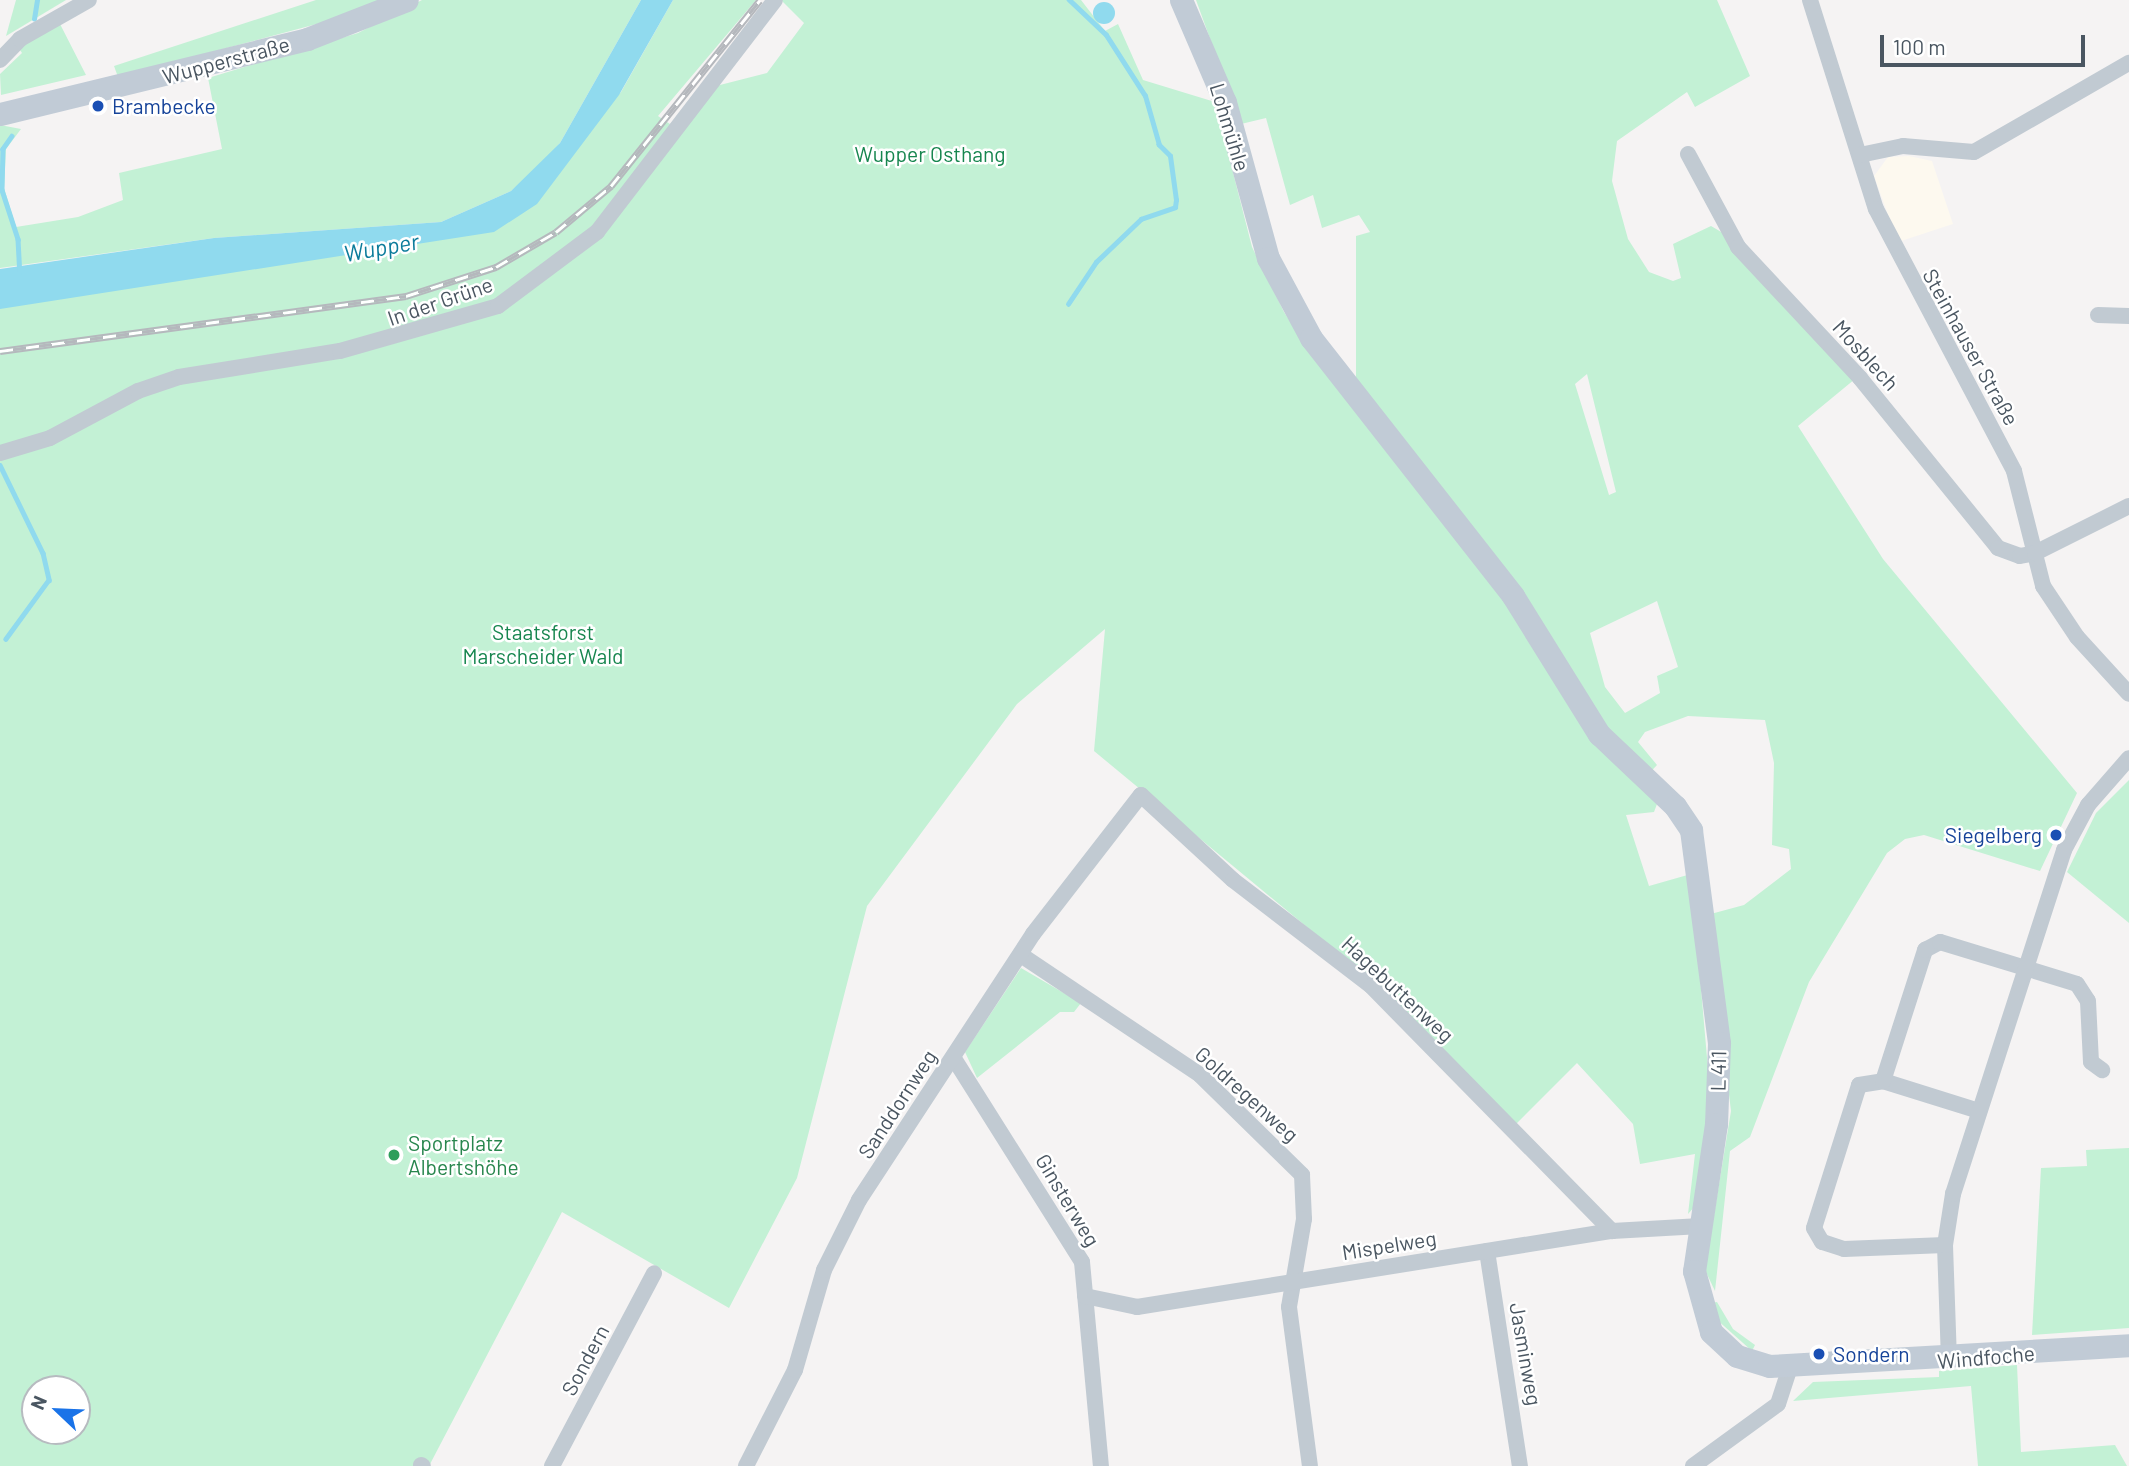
<!DOCTYPE html>
<html>
<head>
<meta charset="utf-8">
<style>
  body { margin:0 }
  #map { position:relative; width:2129px; height:1466px; overflow:hidden; background:#f5f3f3; font-family:Barlow,sans-serif }
  div>[style] { position:absolute }
  .commercial>* { inset:0; background:#fdf9ef }
  .green>* { inset:0; background:#c3f1d5 }
  .water>* { inset:0; background:#90daee }
  .round { border-radius:50% }
  .stream>* { height:4.5px; margin:-2.25px; padding:0 2.25px; transform-origin:2.25px; border-radius:2.25px; background:#90daee }
  .minor>* { height:16px; margin:-8px; padding:0 8px; transform-origin:8px; border-radius:8px; background:#c1cad2 }
  .secondary>* { height:23px; margin:-11.5px; padding:0 11.5px; transform-origin:11.5px; border-radius:11.5px; background:#c1cbd6 }
  .rail>* { height:7px; margin-top:-3.5px; transform-origin:0; background:repeating-linear-gradient(90deg,#fff 0 13px,#b5b8bd 0 26px); box-sizing:border-box; border-block:2px solid #b5b8bd }
  .dots>* { width:19px; height:19px; translate:-50% -50%; box-sizing:border-box; border:4px solid #fff; border-radius:50% }
  span { translate:-50% -50%; white-space:nowrap; text-align:center; line-height:1.15; -webkit-text-stroke:5px #fff; paint-order:stroke }
  .street-label { font-size:21px; color:#4a5661 }
  .transit-label { font-size:21px; color:#164399 }
  .left { translate:0 -50%; text-align:left }
  .right { translate:-100% -50%; text-align:right }
  .park-label { font-size:21px; color:#17864f }
  .leisure-label { font-size:21px; color:#27864d }
  .water-label { font-size:23px; color:#0c7c9b; font-style:italic }
  .north { position:absolute; left:21px; top:1375px; width:70px; height:70px; box-sizing:border-box; background:#fff; border:2px solid #b7bbc0; border-radius:50%; rotate:293deg; font-size:19px; font-weight:700; line-height:28px; text-align:center; color:#4a5661 }
  .north::after { content:''; display:block; margin:auto; width:24px; height:32px; background:#1a73e8; clip-path:polygon(50% 0,100% 100%,50% 72%,0 100%) }
  .scale { position:absolute; left:1880px; top:35px; width:205px; height:32px; box-sizing:border-box; border:4px solid #4a5661; border-top:0; padding-left:9px; font-size:21px; line-height:24px; white-space:nowrap; color:#4a5661; -webkit-text-stroke:5px #fff; paint-order:stroke }
</style>
</head>
<body>
<div id="map">
  <div class="commercial">
    <div style="clip-path:polygon(1909px 156px,1932px 161px,1953px 224px,1898px 242px,1874px 176px,1888px 157px)"></div>
  </div>
  <div class="green">
    <div style="clip-path:polygon(16px 0,66px 0,6px 36px)"></div>
    <div style="clip-path:polygon(316px 0,386px 0,358px 13px,118px 77px,114px 66px)"></div>
    <div style="clip-path:polygon(422px 0,641px 0,560px 143px,540px 166px,511px 191px,441px 222px,214px 238px,0 268px,0 125px,21px 129px,6px 149px,4px 188px,16px 227px,78px 217px,123px 200px,119px 173px,222px 149px,208px 78px,358px 33px)"></div>
    <div style="clip-path:polygon(evenodd,673px 0,756px 0,658px 116px,670px 124px,716px 86px,767px 73px,804px 23px,781px 0,1081px 0,1105px 31px,1118px 24px,1143px 80px,1215px 102px,1252px 247px,1284px 312px,1305px 345px,1494px 554px,1356px 380px,1356px 236px,1370px 232px,1359px 215px,1322px 228px,1313px 195px,1290px 205px,1266px 118px,1241px 124px,1196px 0,1717px 0,1750px 76px,1695px 107px,1687px 92px,1617px 141px,1612px 181px,1628px 239px,1649px 272px,1673px 281px,1681px 278px,1673px 244px,1711px 226px,1723px 233px,1855px 379px,1798px 426px,1883px 559px,2077px 793px,2040px 871px,1924px 835px,1905px 839px,1887px 853px,1809px 982px,1750px 1137px,1730px 1151px,1715px 1291px,1705px 1270px,1731px 1111px,1707px 915px,1744px 905px,1791px 869px,1789px 849px,1772px 845px,1774px 763px,1765px 720px,1688px 716px,1645px 732px,1638px 742px,1657px 765px,1638px 785px,1657px 804px,1654px 812px,1626px 815px,1649px 886px,1691px 874px,1710px 1092px,1696px 1205px,1688px 1214px,1695px 1154px,1640px 1164px,1633px 1124px,1577px 1063px,1515px 1125px,1383px 990px,1094px 751px,1105px 629px,1017px 704px,867px 906px,797px 1178px,729px 1308px,562px 1212px,429px 1466px,0 1466px,0 291px,429px 234px,516px 200px,621px 92px,673px 0,1587px 374px,1616px 492px,1609px 495px,1575px 384px,1587px 374px,673px 0,1657px 601px,1678px 667px,1657px 676px,1660px 693px,1625px 713px,1605px 687px,1590px 633px,1657px 601px,673px 0,35px 1389px,77px 1389px,77px 1431px,35px 1431px,35px 1389px)"></div>
    <div style="clip-path:polygon(60px 24px,86px 75px,1px 95px,0 74px,22px 53px,18px 47px)"></div>
    <div style="clip-path:polygon(2129px 780px,2129px 923px,2067px 872px,2096px 813px)"></div>
    <div style="clip-path:polygon(1021px 968px,1081px 1003px,1074px 1012px,1060px 1012px,977px 1078px,965px 1052px)"></div>
    <div style="clip-path:polygon(2129px 1148px,2129px 1328px,2032px 1335px,2041px 1168px,2087px 1166px,2086px 1150px)"></div>
    <div style="clip-path:polygon(1717px 1302px,1733px 1329px,1755px 1345px,1752px 1351px,1715px 1318px,1710px 1303px)"></div>
    <div style="clip-path:polygon(2017px 1365px,2021px 1452px,2115px 1445px,2127px 1466px,1978px 1466px,1971px 1386px,1793px 1401px,1813px 1382px,1939px 1377px,1939px 1371px)"></div>
  </div>
  <div class="water">
    <div style="clip-path:polygon(641px 0,673px 0,619px 95px,537px 204px,494px 232px,0 309px,0 269px,214px 238px,441px 222px,511px 191px,560px 143px)"></div>
    <div class="round" style="left:1093px;top:2px;width:22px;height:22px"></div>
  </div>
  <div class="stream">
    <div style="left:34px;top:19px;width:19px;rotate:-81deg"></div>
    <div style="left:12px;top:136px;width:16px;rotate:125deg"></div>
    <div style="left:3px;top:149px;width:41px;rotate:91.4deg"></div>
    <div style="left:2px;top:190px;width:52px;rotate:71.9deg"></div>
    <div style="left:18px;top:239px;width:33px;rotate:87deg"></div>
    <div style="left:1068px;top:304px;width:50px;rotate:-56.3deg"></div>
    <div style="left:1096px;top:262px;width:62px;rotate:-43.7deg"></div>
    <div style="left:1141px;top:219px;width:36px;rotate:-19deg"></div>
    <div style="left:1175px;top:207px;width:7px;rotate:-82deg"></div>
    <div style="left:1176px;top:200px;width:44px;rotate:-97.8deg"></div>
    <div style="left:1170px;top:156px;width:16px;rotate:-135deg"></div>
    <div style="left:1159px;top:145px;width:51px;rotate:-105.9deg"></div>
    <div style="left:1145px;top:96px;width:72px;rotate:-122.6deg"></div>
    <div style="left:1106px;top:35px;width:51px;rotate:-136.6deg"></div>
    <div style="left:0;top:465px;width:98px;rotate:64deg"></div>
    <div style="left:43px;top:553px;width:28px;rotate:77deg"></div>
    <div style="left:49px;top:580px;width:73px;rotate:126.1deg"></div>
  </div>
  <div class="minor">
    <div style="left:1810px;top:0;width:219px;rotate:72.5deg"></div>
    <div style="left:1876px;top:209px;width:296px;rotate:62.2deg"></div>
    <div style="left:2014px;top:471px;width:119px;rotate:75.8deg"></div>
    <div style="left:2043px;top:586px;width:61px;rotate:56.3deg"></div>
    <div style="left:2077px;top:637px;width:77px;rotate:47.6deg"></div>
    <div style="left:0;top:60px;width:29px;rotate:-46deg"></div>
    <div style="left:20px;top:39px;width:79px;rotate:-29.5deg"></div>
    <div style="left:1688px;top:154px;width:106px;rotate:61.7deg"></div>
    <div style="left:1738px;top:247px;width:179px;rotate:47deg"></div>
    <div style="left:1860px;top:378px;width:219px;rotate:50.9deg"></div>
    <div style="left:1998px;top:548px;width:23px;rotate:20deg"></div>
    <div style="left:2020px;top:556px;width:15px;rotate:-11deg"></div>
    <div style="left:2035px;top:553px;width:105px;rotate:-26.6deg"></div>
    <div style="left:1860px;top:155px;width:44px;rotate:-11.8deg"></div>
    <div style="left:1903px;top:146px;width:71px;rotate:4.8deg"></div>
    <div style="left:1974px;top:152px;width:179px;rotate:-29.9deg"></div>
    <div style="left:2098px;top:315px;width:31px;rotate:2deg"></div>
    <div style="left:0;top:453px;width:52px;rotate:-16.7deg"></div>
    <div style="left:50px;top:438px;width:100px;rotate:-28.1deg"></div>
    <div style="left:138px;top:391px;width:43px;rotate:-18.9deg"></div>
    <div style="left:179px;top:377px;width:163px;rotate:-9.2deg"></div>
    <div style="left:340px;top:351px;width:164px;rotate:-15.9deg"></div>
    <div style="left:498px;top:306px;width:124px;rotate:-36.8deg"></div>
    <div style="left:597px;top:232px;width:292px;rotate:-52.5deg"></div>
    <div style="left:1021px;top:955px;width:216px;rotate:33.8deg"></div>
    <div style="left:1200px;top:1075px;width:143px;rotate:44.4deg"></div>
    <div style="left:1302px;top:1175px;width:44px;rotate:87.4deg"></div>
    <div style="left:1304px;top:1219px;width:89px;rotate:99.7deg"></div>
    <div style="left:1289px;top:1307px;width:160px;rotate:82.5deg"></div>
    <div style="left:953px;top:1057px;width:242px;rotate:57.8deg"></div>
    <div style="left:1082px;top:1262px;width:205px;rotate:84.7deg"></div>
    <div style="left:1883px;top:1081px;width:101px;rotate:17.4deg"></div>
    <div style="left:1945px;top:1245px;width:101px;rotate:177.7deg"></div>
    <div style="left:1844px;top:1249px;width:23px;rotate:-162deg"></div>
    <div style="left:1822px;top:1242px;width:16px;rotate:-120deg"></div>
    <div style="left:1814px;top:1228px;width:150px;rotate:-72.5deg"></div>
    <div style="left:1859px;top:1085px;width:24px;rotate:-9deg"></div>
    <div style="left:1883px;top:1081px;width:138px;rotate:-72.2deg"></div>
    <div style="left:1925px;top:950px;width:17px;rotate:-28deg"></div>
    <div style="left:1940px;top:942px;width:143px;rotate:17deg"></div>
    <div style="left:2077px;top:984px;width:20px;rotate:57deg"></div>
    <div style="left:2088px;top:1001px;width:61px;rotate:87.2deg"></div>
    <div style="left:2091px;top:1062px;width:14px;rotate:36deg"></div>
    <div style="left:1487px;top:1251px;width:218px;rotate:81.3deg"></div>
    <div style="left:1085px;top:1296px;width:53px;rotate:11.9deg"></div>
    <div style="left:1137px;top:1307px;width:481px;rotate:-9.1deg"></div>
    <div style="left:1612px;top:1231px;width:89px;rotate:-3.2deg"></div>
    <div style="left:1949px;top:1360px;width:115px;rotate:-92deg"></div>
    <div style="left:1945px;top:1245px;width:52px;rotate:-81.1deg"></div>
    <div style="left:1953px;top:1194px;width:361px;rotate:-72.1deg"></div>
    <div style="left:2064px;top:850px;width:51px;rotate:-61.9deg"></div>
    <div style="left:2088px;top:805px;width:62px;rotate:-48.9deg"></div>
    <div style="left:421px;top:1465px;width:2px;rotate:27deg"></div>
    <div style="left:552px;top:1466px;width:218px;rotate:-62.1deg"></div>
    <div style="left:746px;top:1466px;width:108px;rotate:-63deg"></div>
    <div style="left:795px;top:1370px;width:104px;rotate:-73.8deg"></div>
    <div style="left:824px;top:1270px;width:78px;rotate:-63.4deg"></div>
    <div style="left:859px;top:1200px;width:318px;rotate:-56.8deg"></div>
    <div style="left:1033px;top:934px;width:176px;rotate:-52.2deg"></div>
    <div style="left:1141px;top:795px;width:125px;rotate:42.7deg"></div>
    <div style="left:1233px;top:880px;width:174px;rotate:37.5deg"></div>
    <div style="left:1371px;top:986px;width:344px;rotate:45.5deg"></div>
    <div style="left:1693px;top:1466px;width:105px;rotate:-36.1deg"></div>
    <div style="left:1778px;top:1404px;width:39px;rotate:-72deg"></div>
  </div>
  <div class="secondary">
    <div style="left:1181px;top:0;width:111px;rotate:66.7deg"></div>
    <div style="left:1225px;top:102px;width:162px;rotate:74.6deg"></div>
    <div style="left:1268px;top:258px;width:91px;rotate:61.7deg"></div>
    <div style="left:1311px;top:338px;width:328px;rotate:51.9deg"></div>
    <div style="left:1513px;top:596px;width:163px;rotate:58.1deg"></div>
    <div style="left:1599px;top:734px;width:105px;rotate:43.5deg"></div>
    <div style="left:1675px;top:806px;width:29px;rotate:56deg"></div>
    <div style="left:1691px;top:830px;width:215px;rotate:82.5deg"></div>
    <div style="left:1719px;top:1043px;width:81px;rotate:92.1deg"></div>
    <div style="left:1716px;top:1124px;width:149px;rotate:98.5deg"></div>
    <div style="left:1694px;top:1271px;width:63px;rotate:74.4deg"></div>
    <div style="left:1711px;top:1332px;width:35px;rotate:43deg"></div>
    <div style="left:1737px;top:1356px;width:34px;rotate:17deg"></div>
    <div style="left:1769px;top:1366px;width:361px;rotate:-3.3deg"></div>
    <div style="left:0;top:114px;width:316px;rotate:-13.7deg"></div>
    <div style="left:307px;top:39px;width:107px;rotate:-21.3deg"></div>
  </div>
  <div class="rail">
    <div style="left:0;top:351px;width:410px;rotate:-7.7deg"></div>
    <div style="left:406px;top:296px;width:95px;rotate:-17.9deg"></div>
    <div style="left:496px;top:267px;width:69px;rotate:-30.3deg"></div>
    <div style="left:556px;top:232px;width:72px;rotate:-39.9deg"></div>
    <div style="left:611px;top:186px;width:238px;rotate:-51.3deg"></div>
  </div>
  <div class="dots">
    <div style="left:98px;top:106px;background:#1a4fb4"></div>
    <div style="left:2056px;top:835px;background:#1a4fb4"></div>
    <div style="left:394px;top:1155px;background:#2e9e5b"></div>
    <div style="left:1819px;top:1354px;background:#1a4fb4"></div>
  </div>
  <div class="street-label">
    <span style="left:226px;top:60px;rotate:-15deg">Wupperstraße</span>
    <span style="left:1230px;top:127px;rotate:73deg">Lohmühle</span>
    <span style="left:440px;top:301px;rotate:-19deg">In der Grüne</span>
    <span style="left:1971px;top:347px;rotate:61deg">Steinhauser Straße</span>
    <span style="left:1866px;top:355px;rotate:48deg">Mosblech</span>
    <span style="left:1398px;top:989px;rotate:43deg">Hagebuttenweg</span>
    <span style="left:1718px;top:1071px;rotate:-89deg">L 411</span>
    <span style="left:1247px;top:1094px;rotate:42deg">Goldregenweg</span>
    <span style="left:897px;top:1104px;rotate:-57deg">Sanddornweg</span>
    <span style="left:1068px;top:1200px;rotate:59deg">Ginsterweg</span>
    <span style="left:1389px;top:1245px;rotate:-9deg">Mispelweg</span>
    <span style="left:1526px;top:1354px;rotate:80deg">Jasminweg</span>
    <span style="left:1986px;top:1357px;rotate:-5deg">Windfoche</span>
    <span style="left:585px;top:1360px;rotate:-62deg">Sondern</span>
  </div>
  <div class="transit-label">
    <span class="left" style="left:112px;top:106px">Brambecke</span>
    <span class="right" style="left:2042px;top:835px">Siegelberg</span>
    <span class="left" style="left:1833px;top:1354px">Sondern</span>
  </div>
  <div class="park-label">
    <span style="left:930px;top:154px">Wupper Osthang</span>
    <span style="left:543px;top:644px">Staatsforst<br>Marscheider Wald</span>
  </div>
  <div class="leisure-label">
    <span class="left" style="left:408px;top:1155px">Sportplatz<br>Albertshöhe</span>
  </div>
  <div class="water-label">
    <span style="left:381px;top:247px;rotate:-10deg">Wupper</span>
  </div>
  <div class="north">N</div>
  <div class="scale">100 m</div>
</div>
</body>
</html>
